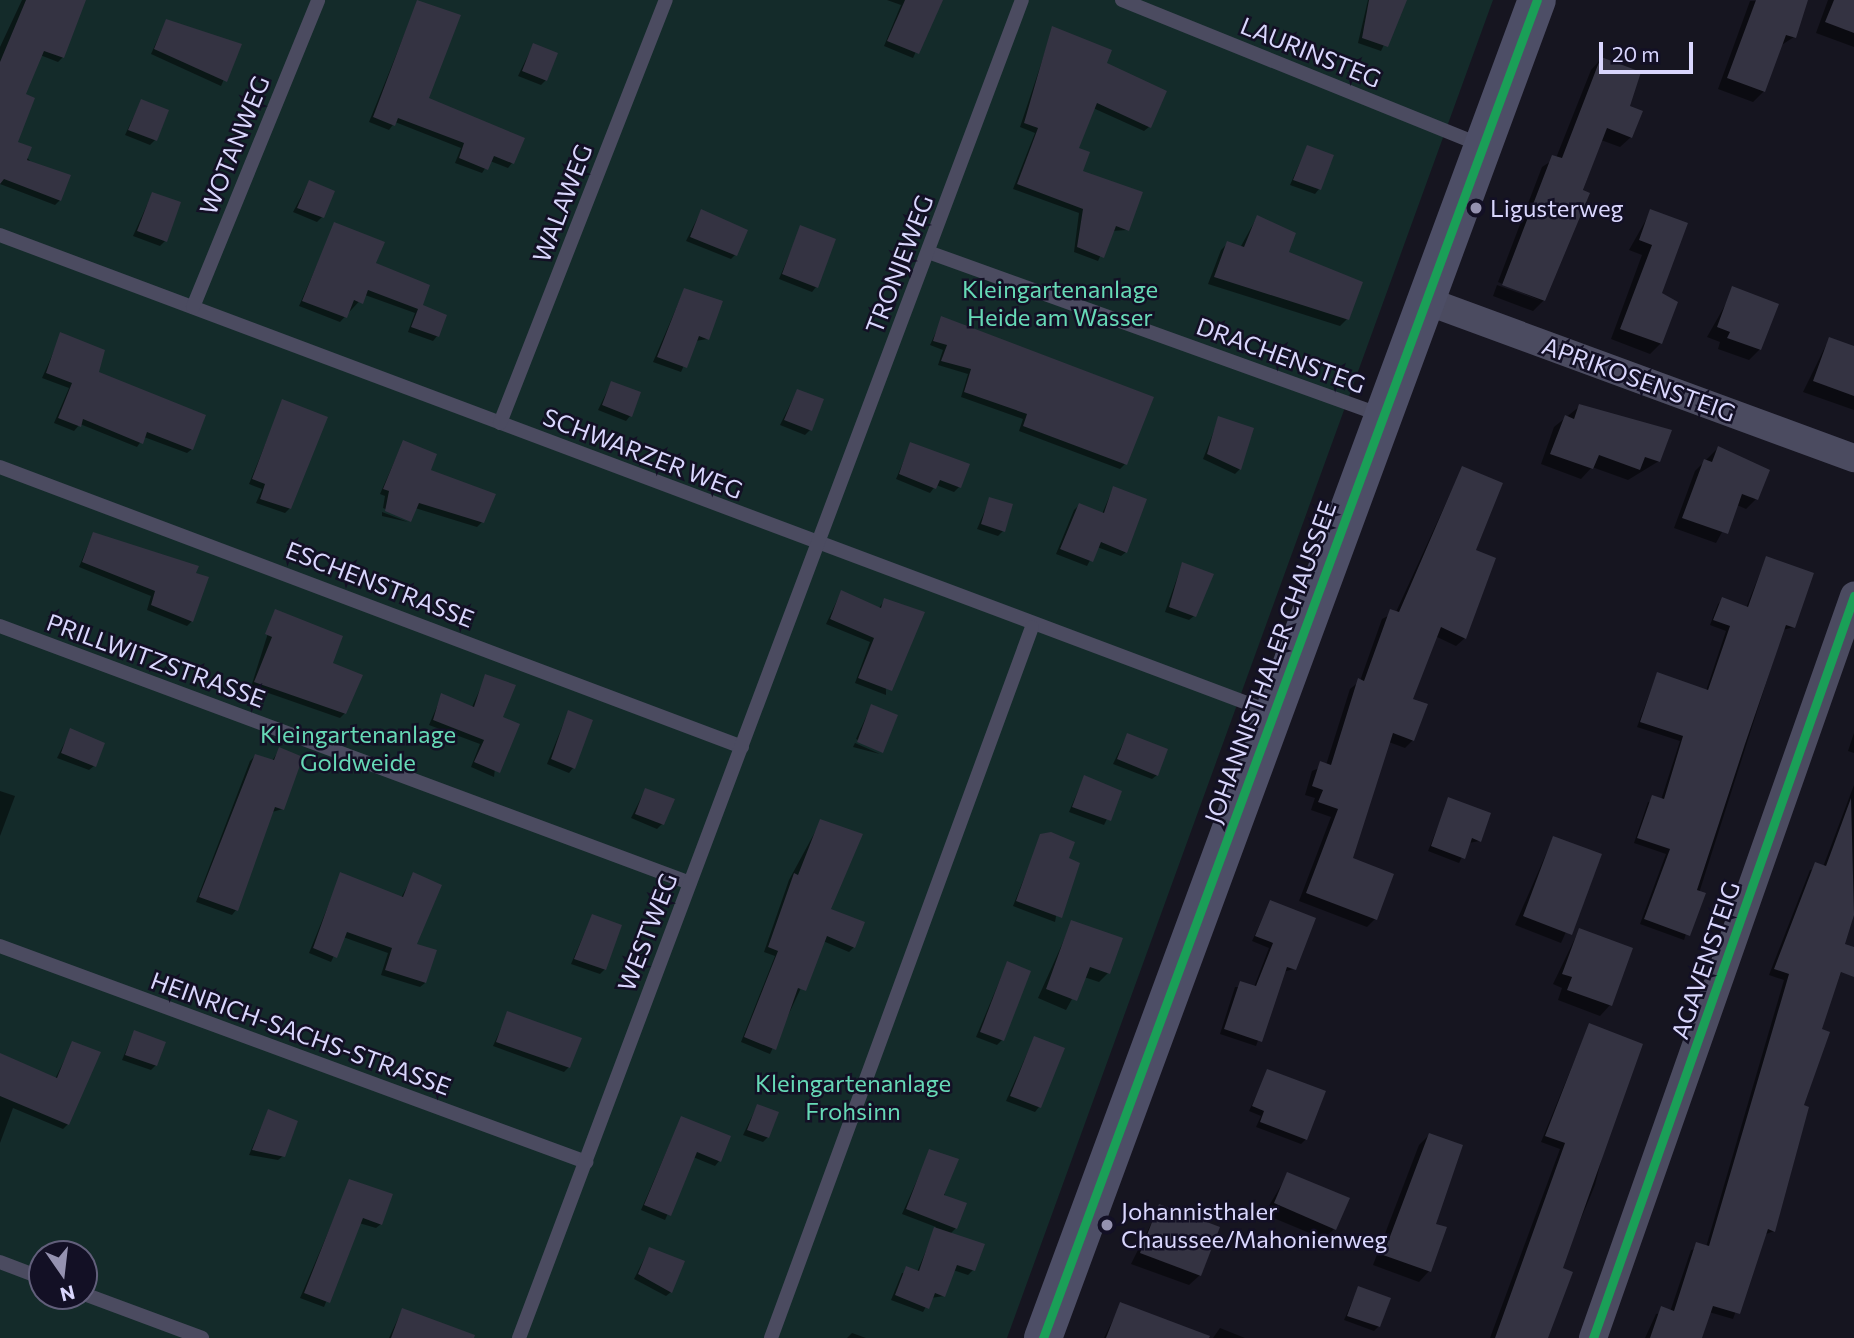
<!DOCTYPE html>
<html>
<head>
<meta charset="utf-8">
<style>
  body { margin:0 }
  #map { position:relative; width:1854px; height:1338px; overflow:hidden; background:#161520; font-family:Commissioner,sans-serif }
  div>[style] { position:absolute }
  .green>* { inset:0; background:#142b2a }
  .shadow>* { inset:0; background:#0007 }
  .building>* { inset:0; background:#343342 }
  .lane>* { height:14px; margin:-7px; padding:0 7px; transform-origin:7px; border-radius:7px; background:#4b4b60 }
  .street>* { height:28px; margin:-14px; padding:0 14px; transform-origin:14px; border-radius:14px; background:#4b4b60 }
  .secondary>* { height:38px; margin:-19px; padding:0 19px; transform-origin:19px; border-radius:19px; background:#4d4e66 }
  .cycleway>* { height:9px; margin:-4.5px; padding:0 4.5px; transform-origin:4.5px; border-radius:4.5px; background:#1a9f57 }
  .dots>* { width:19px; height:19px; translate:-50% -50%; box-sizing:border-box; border:4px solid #131025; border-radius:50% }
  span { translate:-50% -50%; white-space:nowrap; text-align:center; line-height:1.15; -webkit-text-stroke:5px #131025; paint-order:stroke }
  .street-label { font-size:24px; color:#d9d6fd }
  .poi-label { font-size:24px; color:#d9d6fd }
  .left { translate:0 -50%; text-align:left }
  .park-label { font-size:24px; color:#66d9b6 }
  .north { position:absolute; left:28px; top:1240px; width:70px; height:70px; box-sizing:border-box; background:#131025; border:2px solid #625f7b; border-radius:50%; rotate:166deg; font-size:19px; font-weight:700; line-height:28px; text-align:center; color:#d9d6fd }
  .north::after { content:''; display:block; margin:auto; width:24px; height:32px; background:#9592b0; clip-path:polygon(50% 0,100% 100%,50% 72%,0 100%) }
  .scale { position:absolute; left:1599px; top:42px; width:94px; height:32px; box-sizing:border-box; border:4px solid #d9d6fd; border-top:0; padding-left:9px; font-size:21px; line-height:24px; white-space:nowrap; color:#d9d6fd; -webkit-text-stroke:5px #131025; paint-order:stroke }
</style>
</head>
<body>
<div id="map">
  <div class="green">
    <div style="clip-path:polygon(evenodd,0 0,1493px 0,1007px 1338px,0 1338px,0 0,42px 1254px,84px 1254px,84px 1296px,42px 1296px,42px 1254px)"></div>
  </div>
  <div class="shadow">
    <div style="clip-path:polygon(22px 0,74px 0,63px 57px,58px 62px,40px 55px,24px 95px,16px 143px,60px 200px,55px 205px,0 184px,0 47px)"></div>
    <div style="clip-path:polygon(887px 0,940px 0,913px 58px,884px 46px,901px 5px)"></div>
    <div style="clip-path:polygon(1368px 0,1405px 0,1381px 51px,1358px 43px)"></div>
    <div style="clip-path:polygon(1789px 0,1794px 37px,1780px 46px,1764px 91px,1753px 102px,1718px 89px,1750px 1px)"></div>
    <div style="clip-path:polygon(1828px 0,1854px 0,1854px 47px,1816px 33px)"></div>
    <div style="clip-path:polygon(418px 1px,426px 99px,512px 163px,508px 168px,490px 161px,482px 173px,455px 163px,461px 148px,395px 122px,389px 130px,369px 122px)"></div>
    <div style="clip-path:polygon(166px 21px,239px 45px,221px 86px,151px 54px)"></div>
    <div style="clip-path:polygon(1053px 28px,1104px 64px,1149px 127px,1144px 131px,1093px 108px,1076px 149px,1081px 172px,1127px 230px,1112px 231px,1098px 261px,1074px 252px,1079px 213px,1013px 189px,1035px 133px,1020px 127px)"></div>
    <div style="clip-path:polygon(533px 45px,546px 80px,541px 85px,518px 76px)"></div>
    <div style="clip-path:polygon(1601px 59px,1628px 107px,1631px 137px,1620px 147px,1601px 140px,1544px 300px,1533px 311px,1493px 296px,1497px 285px,1541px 301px,1498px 282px,1542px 167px,1556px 158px,1591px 70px)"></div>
    <div style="clip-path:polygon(141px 101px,155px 140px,150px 145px,125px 135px)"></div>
    <div style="clip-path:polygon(1307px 147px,1319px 189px,1315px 194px,1290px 185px)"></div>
    <div style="clip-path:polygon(309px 182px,322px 217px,317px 222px,293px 212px)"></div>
    <div style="clip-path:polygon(152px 194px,165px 241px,160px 246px,133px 236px)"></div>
    <div style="clip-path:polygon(701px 211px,735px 255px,731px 259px,686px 241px)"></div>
    <div style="clip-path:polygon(1651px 211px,1661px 343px,1650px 354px,1611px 339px,1642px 255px,1629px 250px)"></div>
    <div style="clip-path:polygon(1257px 217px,1347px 319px,1340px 326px,1208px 284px,1221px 250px,1228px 243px,1240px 248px)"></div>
    <div style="clip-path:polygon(335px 224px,421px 306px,437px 336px,433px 341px,408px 332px,415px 313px,365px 295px,340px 322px,299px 306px)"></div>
    <div style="clip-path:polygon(801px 227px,816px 287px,812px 292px,779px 279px)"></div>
    <div style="clip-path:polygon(684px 290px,708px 339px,695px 341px,681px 372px,653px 362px)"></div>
    <div style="clip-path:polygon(1728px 300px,1760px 349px,1749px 360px,1718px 349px,1720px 342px,1707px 337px)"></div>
    <div style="clip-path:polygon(942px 319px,1152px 398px,1125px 464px,1120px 469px,1019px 431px,1023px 419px,961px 397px,968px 374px,938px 365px,943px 350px,930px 345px)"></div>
    <div style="clip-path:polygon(61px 335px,97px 373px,192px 449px,187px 453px,144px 437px,137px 447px,80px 424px,74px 431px,54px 423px,69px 388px,42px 378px)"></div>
    <div style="clip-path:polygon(1829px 339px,1854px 348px,1854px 410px,1803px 392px)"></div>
    <div style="clip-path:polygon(611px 383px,630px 416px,626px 421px,598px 410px)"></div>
    <div style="clip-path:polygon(797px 391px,810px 430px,805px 435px,780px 425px)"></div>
    <div style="clip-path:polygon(283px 401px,290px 508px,285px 513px,256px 503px,262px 489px,249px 484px)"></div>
    <div style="clip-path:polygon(1580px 406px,1670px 431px,1659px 461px,1628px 480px,1592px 467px,1581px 479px,1541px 464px,1554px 427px)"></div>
    <div style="clip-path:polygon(1219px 418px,1240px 469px,1235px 474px,1203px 459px)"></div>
    <div style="clip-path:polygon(403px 442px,482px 522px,477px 527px,415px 508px,410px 519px,383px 508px,385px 496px,380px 494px)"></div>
    <div style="clip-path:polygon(911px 444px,968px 465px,959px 487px,954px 492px,936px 485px,930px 493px,896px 479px)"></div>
    <div style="clip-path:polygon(1718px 448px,1756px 499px,1746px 509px,1737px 505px,1716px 543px,1674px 528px,1695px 471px)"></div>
    <div style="clip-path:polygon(1462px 468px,1465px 638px,1456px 646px,1435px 636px,1411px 700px,1413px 740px,1405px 748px,1389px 742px,1351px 859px,1375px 919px,1367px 927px,1299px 901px,1331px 817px,1311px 810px,1315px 798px,1305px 795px,1312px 771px,1326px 765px,1350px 689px,1360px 681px,1382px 619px,1396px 612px)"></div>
    <div style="clip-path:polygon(1113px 488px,1126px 552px,1121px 556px,1097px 547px,1087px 566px,1056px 554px,1074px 510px,1079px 505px,1102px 514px)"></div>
    <div style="clip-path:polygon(990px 499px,1003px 531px,998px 536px,977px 529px)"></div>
    <div style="clip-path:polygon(382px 512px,408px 522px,382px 516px)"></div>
    <div style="clip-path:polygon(93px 534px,194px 574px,192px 621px,187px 626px,147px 610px,151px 596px,79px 567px)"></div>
    <div style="clip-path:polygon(1766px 558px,1794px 627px,1783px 630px,1684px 940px,1640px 924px,1666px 854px,1634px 843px,1648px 802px,1661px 800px,1680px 741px,1637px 727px,1657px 674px,1706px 691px,1726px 631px,1710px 625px,1718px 604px,1723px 599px,1746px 608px)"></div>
    <div style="clip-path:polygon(1182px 564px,1194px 616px,1189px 620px,1165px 612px)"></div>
    <div style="clip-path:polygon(841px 592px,879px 608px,885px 600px,886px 695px,855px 683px,870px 642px,826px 624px)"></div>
    <div style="clip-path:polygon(275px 611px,345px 713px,340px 718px,251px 687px)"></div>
    <div style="clip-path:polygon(486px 676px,501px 718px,494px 777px,471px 767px,480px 744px,429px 725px,442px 695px,472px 707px)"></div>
    <div style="clip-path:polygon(871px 706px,881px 750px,856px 739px)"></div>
    <div style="clip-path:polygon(568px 712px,573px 768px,569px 773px,547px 764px)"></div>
    <div style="clip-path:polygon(71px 730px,94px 766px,89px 770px,57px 758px)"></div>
    <div style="clip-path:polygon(1854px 733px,1854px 753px,1848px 751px)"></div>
    <div style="clip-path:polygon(1127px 735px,1157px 775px,1152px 779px,1113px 764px)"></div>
    <div style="clip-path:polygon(855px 743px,880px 754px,853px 747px)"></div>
    <div style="clip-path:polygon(279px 750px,283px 809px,272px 812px,236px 910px,232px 915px,196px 902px,250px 761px,255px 756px,272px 761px)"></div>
    <div style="clip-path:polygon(1084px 777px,1120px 792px,1104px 825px,1069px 812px)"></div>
    <div style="clip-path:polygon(1854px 785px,1854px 909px,1842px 945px,1850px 948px,1820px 1030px,1774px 1231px,1764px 1235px,1733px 1319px,1709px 1312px,1700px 1338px,1645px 1338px,1656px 1314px,1670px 1312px,1691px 1250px,1706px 1247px,1784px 980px,1769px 975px,1810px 870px,1823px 867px)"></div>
    <div style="clip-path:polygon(645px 790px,662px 824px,657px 829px,631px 818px)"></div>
    <div style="clip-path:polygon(0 791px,15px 796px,0 836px)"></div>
    <div style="clip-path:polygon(1449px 799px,1479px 841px,1469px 843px,1459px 863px,1428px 851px)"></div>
    <div style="clip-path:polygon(821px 821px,828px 910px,854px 947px,849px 952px,823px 941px,770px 1054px,741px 1042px,775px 956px,764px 952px,789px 880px)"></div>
    <div style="clip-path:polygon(1041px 836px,1067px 859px,1055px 922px,1013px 906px)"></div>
    <div style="clip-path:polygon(1553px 838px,1600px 856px,1561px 943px,1515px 925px)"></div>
    <div style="clip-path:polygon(341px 874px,401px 898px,414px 874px,415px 945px,425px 983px,420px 987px,381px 975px,388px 953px,343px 937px,331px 962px,309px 953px)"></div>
    <div style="clip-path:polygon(1270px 902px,1294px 969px,1283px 972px,1256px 1046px,1220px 1034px,1235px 987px,1254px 987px,1269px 948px,1252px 941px)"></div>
    <div style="clip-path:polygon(592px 916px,605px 969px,600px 974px,571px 964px)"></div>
    <div style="clip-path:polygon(1072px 922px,1108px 973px,1099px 982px,1084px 977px,1066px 1010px,1038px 998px)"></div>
    <div style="clip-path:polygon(1579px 930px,1610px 1005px,1600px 1016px,1558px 1000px,1562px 988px,1553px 984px)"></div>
    <div style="clip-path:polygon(1007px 963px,1002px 1040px,997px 1045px,976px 1037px)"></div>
    <div style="clip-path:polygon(508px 1013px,569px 1067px,564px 1072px,493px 1046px)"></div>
    <div style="clip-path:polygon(1589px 1025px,1613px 1113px,1595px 1185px,1560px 1269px,1546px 1338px,1490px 1338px,1560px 1149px,1541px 1142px)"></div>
    <div style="clip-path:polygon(134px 1032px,156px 1065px,151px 1070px,122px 1060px)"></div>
    <div style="clip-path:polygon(1034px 1038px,1039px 1107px,1035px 1112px,1006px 1101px)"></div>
    <div style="clip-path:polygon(73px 1043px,68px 1124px,63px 1129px,13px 1108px,0 1143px,0 1055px,55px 1079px)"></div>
    <div style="clip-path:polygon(1268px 1071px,1306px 1139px,1301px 1144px,1256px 1127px,1261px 1116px,1249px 1111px)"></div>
    <div style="clip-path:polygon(757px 1106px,768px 1137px,763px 1142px,743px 1135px)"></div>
    <div style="clip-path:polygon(268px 1111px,283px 1156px,278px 1160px,249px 1155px)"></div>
    <div style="clip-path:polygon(681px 1118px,719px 1161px,715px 1166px,693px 1157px,665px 1220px,641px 1210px)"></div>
    <div style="clip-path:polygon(1429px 1135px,1434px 1225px,1429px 1271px,1419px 1282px,1373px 1265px,1419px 1145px)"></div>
    <div style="clip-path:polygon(930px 1151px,956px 1228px,950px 1234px,982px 1246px,973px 1270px,968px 1275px,953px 1270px,944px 1296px,931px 1298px,923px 1312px,891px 1300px,902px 1273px,917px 1272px,936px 1227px,902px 1214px)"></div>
    <div style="clip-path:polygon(1288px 1174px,1334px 1229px,1324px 1239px,1264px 1214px)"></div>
    <div style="clip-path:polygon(350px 1181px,381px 1224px,376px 1228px,359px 1223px,324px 1307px,300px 1298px)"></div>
    <div style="clip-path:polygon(1160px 1206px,1200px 1275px,1189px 1285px,1131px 1264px)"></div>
    <div style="clip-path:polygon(649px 1249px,671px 1292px,666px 1296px,634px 1279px)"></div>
    <div style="clip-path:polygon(1358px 1289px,1379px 1326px,1374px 1331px,1344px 1320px)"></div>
    <div style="clip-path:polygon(1121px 1304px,1159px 1338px,1104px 1338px)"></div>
    <div style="clip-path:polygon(402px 1310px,424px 1338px,389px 1338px)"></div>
    <div style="clip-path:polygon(1220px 1328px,1245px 1338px,1213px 1338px)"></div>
    <div style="clip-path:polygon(852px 1333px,866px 1338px,847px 1338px)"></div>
  </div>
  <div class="building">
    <div style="clip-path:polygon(26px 0,86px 0,64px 58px,44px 51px,26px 94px,35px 98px,18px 142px,32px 147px,27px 160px,71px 175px,61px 201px,4px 179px,0 184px,0 62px)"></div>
    <div style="clip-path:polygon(417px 0,461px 15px,429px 98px,525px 138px,514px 164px,494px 156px,488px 170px,459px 158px,464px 143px,398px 118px,395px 126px,373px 117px)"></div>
    <div style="clip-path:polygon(905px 0,943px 0,919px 54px,887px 41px)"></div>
    <div style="clip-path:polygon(1369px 0,1407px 0,1388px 47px,1362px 38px)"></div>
    <div style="clip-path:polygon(1756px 0,1808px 0,1796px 38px,1786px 35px,1765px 92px,1727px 78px)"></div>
    <div style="clip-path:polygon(1834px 0,1854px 0,1854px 33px,1825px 22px)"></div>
    <div style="clip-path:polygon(166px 19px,242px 44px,227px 82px,154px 49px)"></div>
    <div style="clip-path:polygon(1052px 26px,1112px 50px,1107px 63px,1167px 91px,1151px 128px,1097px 103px,1079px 148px,1090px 152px,1083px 171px,1143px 192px,1129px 231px,1116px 226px,1104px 258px,1077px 247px,1083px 209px,1017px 184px,1038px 128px,1024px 123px)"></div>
    <div style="clip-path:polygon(533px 43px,558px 53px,547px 81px,522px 71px)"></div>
    <div style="clip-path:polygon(1601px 57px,1641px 72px,1630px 106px,1643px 111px,1632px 138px,1607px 128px,1583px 190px,1590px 193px,1545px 301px,1502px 285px,1552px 155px,1562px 158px)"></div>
    <div style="clip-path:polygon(141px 99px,169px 110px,157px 141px,128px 130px)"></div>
    <div style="clip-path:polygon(1307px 145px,1334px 155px,1321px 190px,1293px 180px)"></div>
    <div style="clip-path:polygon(309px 180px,335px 191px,324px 218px,297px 208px)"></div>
    <div style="clip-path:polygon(152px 192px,181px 202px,167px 242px,137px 231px)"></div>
    <div style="clip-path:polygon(701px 209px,748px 230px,737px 256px,690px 237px)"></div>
    <div style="clip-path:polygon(1650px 209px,1688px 223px,1662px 293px,1678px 302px,1662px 344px,1620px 329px,1652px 245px,1639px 240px)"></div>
    <div style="clip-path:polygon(1257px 215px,1296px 233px,1289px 252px,1363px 282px,1349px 320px,1214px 277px,1227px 241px,1244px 247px)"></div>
    <div style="clip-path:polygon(334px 222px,385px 242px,376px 263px,430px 285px,423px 305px,447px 315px,439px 337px,411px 327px,418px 309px,368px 290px,363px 304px,354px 300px,347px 318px,302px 301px)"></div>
    <div style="clip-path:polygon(800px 225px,836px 239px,818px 288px,782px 274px)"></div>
    <div style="clip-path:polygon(1732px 286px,1779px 304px,1761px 350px,1727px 338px,1730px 332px,1717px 327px)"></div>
    <div style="clip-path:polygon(684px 288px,723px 301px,709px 340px,699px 336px,687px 368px,657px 357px)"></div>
    <div style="clip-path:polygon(941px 316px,1154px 397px,1127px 465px,1023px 426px,1027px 414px,964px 392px,971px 369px,941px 361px,947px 345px,933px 341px)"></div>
    <div style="clip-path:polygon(60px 332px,105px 350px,99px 372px,206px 415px,193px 450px,147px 432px,143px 444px,83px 419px,81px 427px,58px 418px,72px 383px,46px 373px)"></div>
    <div style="clip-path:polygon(1829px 337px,1854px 346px,1854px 396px,1813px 381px)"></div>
    <div style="clip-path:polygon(611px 381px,641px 392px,632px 417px,602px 405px)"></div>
    <div style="clip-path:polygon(797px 389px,824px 399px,812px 431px,784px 420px)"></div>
    <div style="clip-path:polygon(282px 399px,328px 417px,291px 509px,260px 499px,265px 484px,252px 479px)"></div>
    <div style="clip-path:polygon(1579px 404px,1672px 430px,1660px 462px,1645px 457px,1640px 470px,1599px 455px,1593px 469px,1550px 454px,1565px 415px,1574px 419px)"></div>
    <div style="clip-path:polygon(1218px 416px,1254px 428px,1241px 470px,1207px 454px)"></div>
    <div style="clip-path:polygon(403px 440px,437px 454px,431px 470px,496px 494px,484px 523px,419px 503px,411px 522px,385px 511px,389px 491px,383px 489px)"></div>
    <div style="clip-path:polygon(910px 442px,970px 464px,961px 488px,940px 480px,936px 489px,899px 474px)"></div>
    <div style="clip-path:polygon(1718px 446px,1770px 470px,1758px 500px,1742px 494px,1728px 534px,1682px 518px,1704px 459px,1712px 462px)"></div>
    <div style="clip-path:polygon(1462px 466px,1503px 483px,1476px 550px,1496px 558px,1466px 639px,1441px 627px,1413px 699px,1428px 704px,1414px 741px,1393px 733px,1353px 858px,1394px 874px,1377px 920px,1306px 893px,1338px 809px,1318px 802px,1323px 790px,1312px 786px,1320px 761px,1331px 765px,1358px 678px,1364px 681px,1390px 609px,1399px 612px)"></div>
    <div style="clip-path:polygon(1113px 486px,1147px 499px,1127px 553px,1101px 542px,1093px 562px,1060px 549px,1079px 503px,1104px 513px)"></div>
    <div style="clip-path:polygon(989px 497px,1013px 504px,1005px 532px,981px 524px)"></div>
    <div style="clip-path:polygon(93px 532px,199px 566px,196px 573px,209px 577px,193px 622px,151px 605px,155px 591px,82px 562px)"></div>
    <div style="clip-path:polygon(1766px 556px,1814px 573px,1795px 628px,1786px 625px,1745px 744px,1697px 890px,1706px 893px,1690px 936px,1644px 919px,1670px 849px,1637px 838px,1652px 795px,1664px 799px,1683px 736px,1640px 722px,1657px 672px,1708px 690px,1730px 626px,1713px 620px,1722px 597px,1748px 607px)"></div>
    <div style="clip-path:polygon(1182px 562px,1214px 574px,1196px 617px,1169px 607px)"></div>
    <div style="clip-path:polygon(841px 590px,881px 608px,884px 598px,925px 612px,892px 691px,858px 678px,874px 638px,830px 619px)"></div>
    <div style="clip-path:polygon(275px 609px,343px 636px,333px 663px,363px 675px,346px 714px,254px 682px,272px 637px,265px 634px)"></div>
    <div style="clip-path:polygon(485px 674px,516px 685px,503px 717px,520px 724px,500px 773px,474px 762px,484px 740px,433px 720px,441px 693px,474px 707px)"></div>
    <div style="clip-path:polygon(871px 704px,898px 715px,883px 753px,857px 742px)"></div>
    <div style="clip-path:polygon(568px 710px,593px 720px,575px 769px,551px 759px)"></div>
    <div style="clip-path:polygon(70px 728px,105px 743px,96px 767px,61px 753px)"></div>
    <div style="clip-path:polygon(1127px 733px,1168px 749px,1158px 776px,1117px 759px)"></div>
    <div style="clip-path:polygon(279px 747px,303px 757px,284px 810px,275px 807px,238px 911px,199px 897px,255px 754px,274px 760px)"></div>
    <div style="clip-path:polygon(1084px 775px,1122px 791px,1111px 821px,1072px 807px)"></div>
    <div style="clip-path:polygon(645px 788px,675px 799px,664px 825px,635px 814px)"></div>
    <div style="clip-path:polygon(1448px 797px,1491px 813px,1481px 842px,1472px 838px,1465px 859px,1431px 846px)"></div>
    <div style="clip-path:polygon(1851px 798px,1854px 915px,1845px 944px,1854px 947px,1854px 977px,1841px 972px,1822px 1029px,1830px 1032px,1804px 1105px,1809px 1107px,1775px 1232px,1768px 1229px,1740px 1314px,1713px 1306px,1702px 1338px,1650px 1338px,1661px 1306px,1674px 1311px,1696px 1242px,1709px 1246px,1789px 974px,1774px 969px,1815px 862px,1826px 866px)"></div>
    <div style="clip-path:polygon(820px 819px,863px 834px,831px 909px,865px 922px,855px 948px,827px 936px,806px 991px,798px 988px,776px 1050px,744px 1037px,778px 951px,768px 947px,794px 873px,798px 875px)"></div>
    <div style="clip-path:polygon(1051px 832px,1075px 842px,1069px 858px,1080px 863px,1062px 918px,1016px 901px,1040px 834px)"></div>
    <div style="clip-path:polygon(1553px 836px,1602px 854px,1572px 935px,1523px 916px)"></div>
    <div style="clip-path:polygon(340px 872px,403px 897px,413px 872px,442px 885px,417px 944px,437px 950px,426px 983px,385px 970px,392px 948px,347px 932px,337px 958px,313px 948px)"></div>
    <div style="clip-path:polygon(1270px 900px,1316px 918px,1296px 970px,1287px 967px,1262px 1042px,1224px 1029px,1240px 981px,1256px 986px,1273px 943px,1255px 936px)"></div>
    <div style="clip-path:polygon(592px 914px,622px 925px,606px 970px,574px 959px)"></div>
    <div style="clip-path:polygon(1071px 920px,1123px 938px,1110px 974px,1090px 967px,1077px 1001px,1046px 989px)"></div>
    <div style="clip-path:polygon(1579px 928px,1633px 948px,1612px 1006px,1567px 990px,1572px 977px,1562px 974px)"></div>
    <div style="clip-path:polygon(1007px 961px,1031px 971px,1004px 1041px,980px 1032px)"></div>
    <div style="clip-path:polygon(507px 1011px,582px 1038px,570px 1068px,496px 1042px)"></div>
    <div style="clip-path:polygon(1589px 1023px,1643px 1044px,1563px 1268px,1573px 1272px,1548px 1338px,1495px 1338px,1565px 1143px,1545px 1136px)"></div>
    <div style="clip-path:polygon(134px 1030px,166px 1042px,157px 1066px,125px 1055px)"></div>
    <div style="clip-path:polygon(1034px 1036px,1065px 1048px,1041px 1108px,1010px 1096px)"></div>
    <div style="clip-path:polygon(72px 1041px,101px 1052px,69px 1125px,0 1096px,0 1053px,57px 1078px)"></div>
    <div style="clip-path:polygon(1267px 1069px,1326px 1091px,1307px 1140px,1260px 1122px,1264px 1111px,1252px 1106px)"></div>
    <div style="clip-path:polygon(757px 1104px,779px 1112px,769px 1138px,747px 1130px)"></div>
    <div style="clip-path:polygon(268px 1109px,298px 1121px,285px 1157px,252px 1150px)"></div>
    <div style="clip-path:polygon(681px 1116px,731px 1136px,721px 1162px,697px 1152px,671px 1216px,644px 1205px)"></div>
    <div style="clip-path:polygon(1429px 1133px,1463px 1145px,1436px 1224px,1447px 1227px,1431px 1272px,1383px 1255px)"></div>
    <div style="clip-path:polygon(929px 1149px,959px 1159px,944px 1195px,967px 1203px,957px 1229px,906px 1209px)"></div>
    <div style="clip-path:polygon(1287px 1172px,1350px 1198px,1336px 1230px,1274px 1203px)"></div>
    <div style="clip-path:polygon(349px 1179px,393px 1194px,382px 1225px,363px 1218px,330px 1303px,304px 1293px)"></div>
    <div style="clip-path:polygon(1159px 1204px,1220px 1227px,1201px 1276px,1140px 1253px)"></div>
    <div style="clip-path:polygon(934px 1227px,985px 1244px,975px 1271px,957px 1265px,945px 1297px,935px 1293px,929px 1309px,895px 1295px,906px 1266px,919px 1271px)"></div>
    <div style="clip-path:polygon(649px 1247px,685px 1261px,672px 1293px,638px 1274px)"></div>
    <div style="clip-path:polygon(1358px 1286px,1391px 1298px,1380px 1327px,1347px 1316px)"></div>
    <div style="clip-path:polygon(1120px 1302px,1210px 1336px,1209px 1338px,1106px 1338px)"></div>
    <div style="clip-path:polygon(402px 1308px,475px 1335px,474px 1338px,391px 1338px)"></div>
  </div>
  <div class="lane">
    <div style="left:1122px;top:0;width:387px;rotate:22deg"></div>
    <div style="left:0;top:235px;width:1358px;rotate:20.57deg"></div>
    <div style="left:928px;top:252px;width:481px;rotate:19.8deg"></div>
    <div style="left:193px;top:307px;width:331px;rotate:-67.8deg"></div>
    <div style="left:500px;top:423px;width:454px;rotate:-68.6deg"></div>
    <div style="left:0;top:467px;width:793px;rotate:20.67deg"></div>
    <div style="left:0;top:626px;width:736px;rotate:20.43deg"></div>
    <div style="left:0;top:946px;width:625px;rotate:20.23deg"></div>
    <div style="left:0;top:1262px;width:45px;rotate:20.9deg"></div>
    <div style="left:84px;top:1294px;width:126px;rotate:20.4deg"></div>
    <div style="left:519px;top:1338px;width:1429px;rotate:-69.4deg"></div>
    <div style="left:771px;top:1338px;width:757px;rotate:-69.84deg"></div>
  </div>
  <div class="street">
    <div style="left:1424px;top:300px;width:458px;rotate:20.2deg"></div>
    <div style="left:1593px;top:1338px;width:787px;rotate:-70.62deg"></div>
  </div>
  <div class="secondary">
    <div style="left:1043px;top:1338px;width:1426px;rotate:-69.74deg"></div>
  </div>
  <div class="cycleway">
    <div style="left:1043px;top:1338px;width:1426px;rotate:-69.74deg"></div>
    <div style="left:1593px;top:1338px;width:787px;rotate:-70.62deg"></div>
  </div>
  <div class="dots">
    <div style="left:1476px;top:208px;background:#9592b0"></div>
    <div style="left:1107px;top:1225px;background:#9592b0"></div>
  </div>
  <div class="street-label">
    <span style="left:1311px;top:52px;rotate:22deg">LAURINSTEG</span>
    <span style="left:234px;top:145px;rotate:-68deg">WOTANWEG</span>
    <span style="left:562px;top:203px;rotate:-69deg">WALAWEG</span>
    <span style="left:899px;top:264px;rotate:-69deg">TRONJEWEG</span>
    <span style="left:1281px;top:355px;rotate:20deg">DRACHENSTEG</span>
    <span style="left:1639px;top:379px;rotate:20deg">APRIKOSENSTEIG</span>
    <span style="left:643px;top:453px;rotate:21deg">SCHWARZER WEG</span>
    <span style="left:380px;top:584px;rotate:21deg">ESCHENSTRASSE</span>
    <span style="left:156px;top:660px;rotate:20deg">PRILLWITZSTRASSE</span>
    <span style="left:1270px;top:662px;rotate:-70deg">JOHANNISTHALER CHAUSSEE</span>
    <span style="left:647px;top:932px;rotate:-69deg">WESTWEG</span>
    <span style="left:1705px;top:960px;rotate:-71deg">AGAVENSTEIG</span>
    <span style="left:301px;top:1033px;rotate:20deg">HEINRICH-SACHS-STRASSE</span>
  </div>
  <div class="poi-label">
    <span class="left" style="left:1490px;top:208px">Ligusterweg</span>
    <span class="left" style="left:1121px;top:1225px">Johannisthaler<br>Chaussee/Mahonienweg</span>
  </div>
  <div class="park-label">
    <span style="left:1060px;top:303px">Kleingartenanlage<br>Heide am Wasser</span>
    <span style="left:358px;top:748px">Kleingartenanlage<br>Goldweide</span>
    <span style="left:853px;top:1097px">Kleingartenanlage<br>Frohsinn</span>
  </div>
  <div class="north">N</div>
  <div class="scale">20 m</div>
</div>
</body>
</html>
